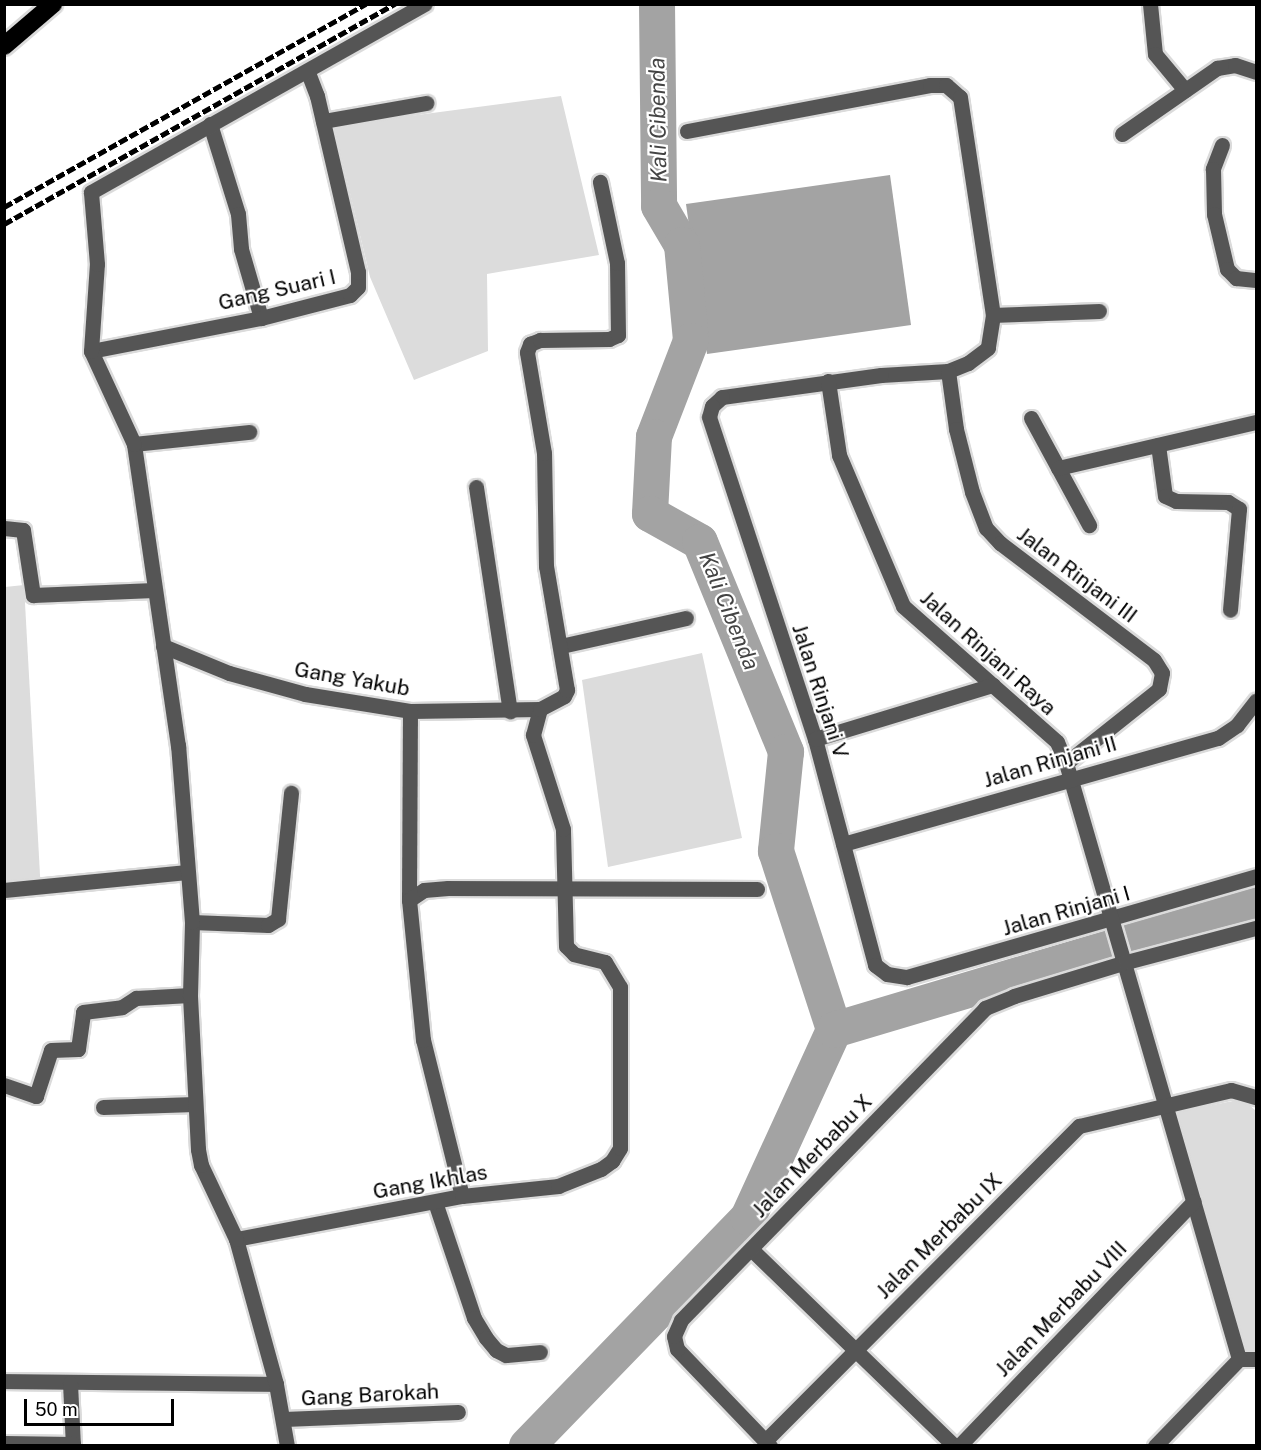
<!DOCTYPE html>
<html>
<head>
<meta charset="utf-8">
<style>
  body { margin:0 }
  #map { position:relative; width:1261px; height:1450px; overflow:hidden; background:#fff; font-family:"Public Sans",sans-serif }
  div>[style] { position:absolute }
  .green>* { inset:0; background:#dcdcdc }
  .water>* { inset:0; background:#a3a3a3 }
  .river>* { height:36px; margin:-18px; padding:0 18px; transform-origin:18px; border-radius:18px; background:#a3a3a3 }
  .roads { filter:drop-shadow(2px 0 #dbdbdb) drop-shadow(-2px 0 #dbdbdb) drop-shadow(0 2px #dbdbdb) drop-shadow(0 -2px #dbdbdb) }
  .minor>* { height:15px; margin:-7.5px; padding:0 7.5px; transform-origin:7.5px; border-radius:7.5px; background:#555 }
  .highway>* { height:18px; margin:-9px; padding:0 9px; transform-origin:9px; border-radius:9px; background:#000 }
  .rail>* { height:4.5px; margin-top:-2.25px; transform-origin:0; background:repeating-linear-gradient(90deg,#000 0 9px,transparent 0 12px) }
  span { translate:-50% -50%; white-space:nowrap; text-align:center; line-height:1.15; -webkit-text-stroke:4.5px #fff; paint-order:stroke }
  .street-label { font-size:21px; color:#000 }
  .water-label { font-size:22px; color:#444; font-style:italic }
  .frame { position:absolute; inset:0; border:6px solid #000; pointer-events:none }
  .scale { position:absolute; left:24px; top:1399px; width:150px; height:27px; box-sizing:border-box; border:3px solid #000; border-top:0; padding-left:8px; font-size:18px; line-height:21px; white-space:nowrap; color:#000; -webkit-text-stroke:4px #fff; paint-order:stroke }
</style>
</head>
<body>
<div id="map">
  <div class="green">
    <div style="clip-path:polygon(561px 96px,599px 255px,487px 274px,488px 351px,414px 380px,370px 277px,334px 126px)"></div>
    <div style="clip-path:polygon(24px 585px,41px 893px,5px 897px,5px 587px)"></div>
    <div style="clip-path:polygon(702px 653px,742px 838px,608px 867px,582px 680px)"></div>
    <div style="clip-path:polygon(1243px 1099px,1256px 1111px,1256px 1351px,1246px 1352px,1177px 1112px)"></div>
  </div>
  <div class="water">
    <div style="clip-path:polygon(890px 175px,911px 325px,707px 354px,686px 204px)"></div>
  </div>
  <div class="river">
    <div style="left:657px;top:4px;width:202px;rotate:89.4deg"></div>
    <div style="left:659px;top:206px;width:45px;rotate:59.5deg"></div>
    <div style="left:682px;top:245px;width:96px;rotate:84.6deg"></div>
    <div style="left:691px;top:341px;width:103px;rotate:111.1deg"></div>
    <div style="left:654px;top:437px;width:77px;rotate:93deg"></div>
    <div style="left:650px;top:514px;width:57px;rotate:29.2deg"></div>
    <div style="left:700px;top:542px;width:227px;rotate:67.7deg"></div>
    <div style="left:786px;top:752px;width:100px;rotate:95.8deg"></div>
    <div style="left:776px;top:851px;width:188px;rotate:72deg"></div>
    <div style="left:527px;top:1446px;width:318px;rotate:-45.9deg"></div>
    <div style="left:748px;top:1218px;width:207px;rotate:-65.4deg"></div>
    <div style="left:834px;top:1030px;width:440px;rotate:-16.6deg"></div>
  </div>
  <div class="roads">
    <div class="minor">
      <div style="left:1150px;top:4px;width:50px;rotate:84.3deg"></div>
      <div style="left:1155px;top:54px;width:47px;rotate:50.2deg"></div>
      <div style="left:323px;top:121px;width:105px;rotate:-9.9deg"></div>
      <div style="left:210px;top:124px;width:94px;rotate:72.7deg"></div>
      <div style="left:238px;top:214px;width:35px;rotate:85deg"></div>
      <div style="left:241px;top:249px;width:72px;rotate:73.8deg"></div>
      <div style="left:687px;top:131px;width:247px;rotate:-10.7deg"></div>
      <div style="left:930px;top:85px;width:16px"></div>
      <div style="left:946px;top:85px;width:18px;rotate:41deg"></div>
      <div style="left:960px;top:97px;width:220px;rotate:81.4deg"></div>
      <div style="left:993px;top:315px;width:33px;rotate:99deg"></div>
      <div style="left:988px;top:348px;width:25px;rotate:143deg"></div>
      <div style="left:968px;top:363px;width:22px;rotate:158deg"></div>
      <div style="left:948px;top:371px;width:67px;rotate:176.6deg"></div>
      <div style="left:881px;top:375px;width:161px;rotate:172.1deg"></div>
      <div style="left:722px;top:397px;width:13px;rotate:138deg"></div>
      <div style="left:712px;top:406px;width:11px;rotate:105deg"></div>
      <div style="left:709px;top:417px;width:339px;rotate:71.8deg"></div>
      <div style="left:815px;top:739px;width:234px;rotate:75.1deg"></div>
      <div style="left:875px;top:965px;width:15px;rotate:37deg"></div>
      <div style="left:887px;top:974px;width:20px;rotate:9deg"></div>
      <div style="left:907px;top:977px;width:363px;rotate:-16.1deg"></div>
      <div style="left:1122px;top:134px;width:116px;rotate:-34.8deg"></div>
      <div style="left:1217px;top:68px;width:18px;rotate:-9deg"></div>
      <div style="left:1235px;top:65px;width:22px;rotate:18deg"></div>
      <div style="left:1222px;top:145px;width:26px;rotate:111deg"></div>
      <div style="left:1213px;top:169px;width:45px;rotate:88.7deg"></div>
      <div style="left:1214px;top:214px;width:57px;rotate:76.7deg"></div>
      <div style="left:1227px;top:269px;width:13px;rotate:45deg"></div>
      <div style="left:1236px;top:278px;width:20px;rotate:6deg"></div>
      <div style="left:993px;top:315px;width:106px;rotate:-2.2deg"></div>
      <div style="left:91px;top:351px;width:173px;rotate:-11deg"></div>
      <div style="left:261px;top:318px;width:92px;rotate:-14.5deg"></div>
      <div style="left:350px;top:295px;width:11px;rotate:-45deg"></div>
      <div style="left:358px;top:287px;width:15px;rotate:-90deg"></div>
      <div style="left:358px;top:272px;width:181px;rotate:-103.1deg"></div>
      <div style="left:317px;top:96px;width:26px;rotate:-111deg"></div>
      <div style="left:948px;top:371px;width:59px;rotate:82.1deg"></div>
      <div style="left:956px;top:429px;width:65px;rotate:75.7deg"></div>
      <div style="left:972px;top:492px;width:39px;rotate:69deg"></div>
      <div style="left:986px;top:528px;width:21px;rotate:47deg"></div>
      <div style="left:1000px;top:543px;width:193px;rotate:37.2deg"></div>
      <div style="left:1154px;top:660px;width:15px;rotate:58deg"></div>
      <div style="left:1162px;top:673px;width:16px;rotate:101deg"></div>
      <div style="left:1159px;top:689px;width:119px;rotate:141.5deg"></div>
      <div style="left:828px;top:381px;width:75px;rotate:81.5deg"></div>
      <div style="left:839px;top:455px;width:164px;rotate:67deg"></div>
      <div style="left:903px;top:606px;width:205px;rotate:41.4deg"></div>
      <div style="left:1057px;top:742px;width:23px;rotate:67deg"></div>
      <div style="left:1066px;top:763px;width:621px;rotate:73.81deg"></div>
      <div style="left:1031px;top:418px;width:122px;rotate:61.5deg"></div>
      <div style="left:134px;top:444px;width:116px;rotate:-6deg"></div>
      <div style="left:1158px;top:445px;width:51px;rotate:82.2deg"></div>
      <div style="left:1165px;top:496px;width:12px;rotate:24deg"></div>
      <div style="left:1176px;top:501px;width:52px;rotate:1.1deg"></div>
      <div style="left:1228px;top:502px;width:13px;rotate:32deg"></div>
      <div style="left:1239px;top:509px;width:101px;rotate:95.1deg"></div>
      <div style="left:1058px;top:468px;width:203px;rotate:-13.1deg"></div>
      <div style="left:476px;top:487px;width:227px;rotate:81.4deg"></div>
      <div style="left:4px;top:528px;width:19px;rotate:6deg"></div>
      <div style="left:23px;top:530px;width:66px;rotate:81.3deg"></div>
      <div style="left:33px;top:595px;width:121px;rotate:-2.4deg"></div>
      <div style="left:163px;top:646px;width:71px;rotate:22.2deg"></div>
      <div style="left:229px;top:673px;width:79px;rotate:15.4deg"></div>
      <div style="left:305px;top:694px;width:106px;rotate:9.2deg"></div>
      <div style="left:410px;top:711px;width:130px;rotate:-0.9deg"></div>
      <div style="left:561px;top:646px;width:128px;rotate:-12.6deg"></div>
      <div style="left:815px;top:739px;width:186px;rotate:-16.9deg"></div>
      <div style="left:843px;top:844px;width:390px;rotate:-15.8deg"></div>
      <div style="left:1218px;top:738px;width:23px;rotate:-34deg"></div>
      <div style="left:1237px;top:725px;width:31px;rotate:-52deg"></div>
      <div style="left:4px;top:890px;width:184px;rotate:-5.6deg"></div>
      <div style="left:409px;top:900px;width:189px;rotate:-89.7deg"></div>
      <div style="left:192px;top:922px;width:76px;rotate:2.3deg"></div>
      <div style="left:268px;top:925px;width:12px;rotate:-31deg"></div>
      <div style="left:278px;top:919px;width:127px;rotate:-84.1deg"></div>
      <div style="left:4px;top:1085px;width:34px;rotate:19deg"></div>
      <div style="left:36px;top:1096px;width:48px;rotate:-71.9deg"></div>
      <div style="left:51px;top:1050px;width:27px;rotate:-2deg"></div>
      <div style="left:78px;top:1049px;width:37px;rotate:-82deg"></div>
      <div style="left:83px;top:1012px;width:39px;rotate:-7deg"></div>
      <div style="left:122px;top:1007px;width:17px;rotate:-33deg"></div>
      <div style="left:136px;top:998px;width:54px;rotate:-3.2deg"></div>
      <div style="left:103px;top:1107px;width:92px;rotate:-1.9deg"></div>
      <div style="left:462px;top:1196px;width:161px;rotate:-104deg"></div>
      <div style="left:423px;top:1040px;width:141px;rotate:-95.7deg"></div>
      <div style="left:409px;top:900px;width:18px;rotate:-34deg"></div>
      <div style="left:424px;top:890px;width:24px;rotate:-5deg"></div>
      <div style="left:448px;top:888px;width:309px;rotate:0.2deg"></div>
      <div style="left:435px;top:1202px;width:122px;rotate:71.4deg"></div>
      <div style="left:474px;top:1318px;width:23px;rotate:59deg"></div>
      <div style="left:486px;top:1338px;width:16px;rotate:50deg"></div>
      <div style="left:496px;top:1350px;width:11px;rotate:27deg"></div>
      <div style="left:506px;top:1355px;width:34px;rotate:-5deg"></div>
      <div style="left:236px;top:1239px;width:230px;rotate:-10.8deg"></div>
      <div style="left:462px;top:1196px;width:97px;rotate:-5.9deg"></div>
      <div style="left:558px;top:1186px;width:46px;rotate:-21.6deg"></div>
      <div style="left:601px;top:1169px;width:14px;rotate:-36deg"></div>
      <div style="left:612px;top:1161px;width:15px;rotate:-58deg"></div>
      <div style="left:620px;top:1148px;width:161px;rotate:-90deg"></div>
      <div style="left:620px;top:987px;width:29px;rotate:-121deg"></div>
      <div style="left:605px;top:962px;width:32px;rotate:-166deg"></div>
      <div style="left:574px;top:954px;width:11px;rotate:-135deg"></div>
      <div style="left:566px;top:946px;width:117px;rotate:-91.5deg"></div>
      <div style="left:563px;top:829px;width:99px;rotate:-107.7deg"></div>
      <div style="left:533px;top:735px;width:27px;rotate:-75deg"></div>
      <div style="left:540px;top:709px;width:27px;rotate:-28deg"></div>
      <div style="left:564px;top:696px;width:7px;rotate:-63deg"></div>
      <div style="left:567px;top:690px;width:126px;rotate:-99.6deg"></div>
      <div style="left:546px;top:566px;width:113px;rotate:-91deg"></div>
      <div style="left:544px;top:453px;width:102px;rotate:-99.6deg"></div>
      <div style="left:527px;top:352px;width:9px;rotate:-69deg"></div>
      <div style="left:530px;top:344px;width:11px;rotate:-22deg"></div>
      <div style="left:540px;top:340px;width:69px;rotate:-0.8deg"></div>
      <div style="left:609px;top:339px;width:10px;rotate:-24deg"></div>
      <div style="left:618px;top:335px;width:72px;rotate:-90.8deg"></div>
      <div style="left:617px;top:263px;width:83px;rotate:-101.9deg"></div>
      <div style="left:751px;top:1249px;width:283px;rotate:44.1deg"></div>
      <div style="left:1239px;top:1359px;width:17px"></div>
      <div style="left:4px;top:1381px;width:272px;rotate:0.6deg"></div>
      <div style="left:70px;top:1383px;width:63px;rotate:87.3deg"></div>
      <div style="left:284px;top:1419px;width:174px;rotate:-2.3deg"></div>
      <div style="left:765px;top:1441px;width:445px;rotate:-45.1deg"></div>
      <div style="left:1079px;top:1126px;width:156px;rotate:-13.3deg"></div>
      <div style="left:1231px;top:1090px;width:26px;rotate:16deg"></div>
      <div style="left:4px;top:1443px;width:69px;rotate:0.8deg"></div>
      <div style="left:287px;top:1446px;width:63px;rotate:-100.1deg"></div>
      <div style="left:276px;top:1384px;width:150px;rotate:-105.4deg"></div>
      <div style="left:236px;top:1239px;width:82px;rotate:-115.3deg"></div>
      <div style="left:201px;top:1165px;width:16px;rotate:-101deg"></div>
      <div style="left:198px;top:1149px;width:154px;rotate:-93deg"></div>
      <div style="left:190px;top:995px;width:73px;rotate:-88.4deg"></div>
      <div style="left:192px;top:922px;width:177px;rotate:-94.5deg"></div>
      <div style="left:178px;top:746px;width:305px;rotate:-98.3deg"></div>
      <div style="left:134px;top:444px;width:102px;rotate:-114.8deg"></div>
      <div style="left:91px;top:351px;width:87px;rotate:-86.1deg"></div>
      <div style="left:97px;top:264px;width:72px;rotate:-94.8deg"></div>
      <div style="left:91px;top:192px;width:383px;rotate:-29.4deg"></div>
      <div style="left:770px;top:1446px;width:134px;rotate:-133.8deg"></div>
      <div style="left:677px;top:1349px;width:13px;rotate:-103deg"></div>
      <div style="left:674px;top:1336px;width:17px;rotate:-66deg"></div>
      <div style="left:681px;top:1320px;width:436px;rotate:-45.7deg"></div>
      <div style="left:985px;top:1008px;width:31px;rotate:-22deg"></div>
      <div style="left:1014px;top:996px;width:117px;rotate:-16.9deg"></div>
      <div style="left:1126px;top:962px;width:134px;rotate:-14.7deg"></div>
      <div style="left:959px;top:1446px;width:339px;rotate:-46.2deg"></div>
      <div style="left:1155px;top:1446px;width:121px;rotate:-46deg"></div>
    </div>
    <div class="highway">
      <div style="left:4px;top:46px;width:65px;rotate:-40.6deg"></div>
    </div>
  </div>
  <div class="rail">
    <div style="left:4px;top:207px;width:415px;rotate:-29.3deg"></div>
    <div style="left:4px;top:224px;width:449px;rotate:-29.4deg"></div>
  </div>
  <div class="street-label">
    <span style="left:277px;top:290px;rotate:-13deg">Gang Suari I</span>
    <span style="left:1077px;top:575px;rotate:37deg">Jalan Rinjani III</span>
    <span style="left:988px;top:653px;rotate:42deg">Jalan Rinjani Raya</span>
    <span style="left:352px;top:679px;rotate:10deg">Gang Yakub</span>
    <span style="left:820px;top:691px;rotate:72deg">Jalan Rinjani V</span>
    <span style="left:1050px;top:762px;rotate:-16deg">Jalan Rinjani II</span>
    <span style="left:1066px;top:911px;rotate:-16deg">Jalan Rinjani I</span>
    <span style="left:812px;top:1156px;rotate:-46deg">Jalan Merbabu X</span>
    <span style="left:430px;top:1182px;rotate:-10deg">Gang Ikhlas</span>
    <span style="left:939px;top:1236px;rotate:-45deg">Jalan Merbabu IX</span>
    <span style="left:1061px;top:1309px;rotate:-46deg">Jalan Merbabu VIII</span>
    <span style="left:370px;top:1395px;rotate:-3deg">Gang Barokah</span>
  </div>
  <div class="water-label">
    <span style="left:658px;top:120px;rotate:-91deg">Kali Cibenda</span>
    <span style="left:729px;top:611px;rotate:68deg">Kali Cibenda</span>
  </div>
  <div class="frame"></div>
  <div class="scale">50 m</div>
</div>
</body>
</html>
